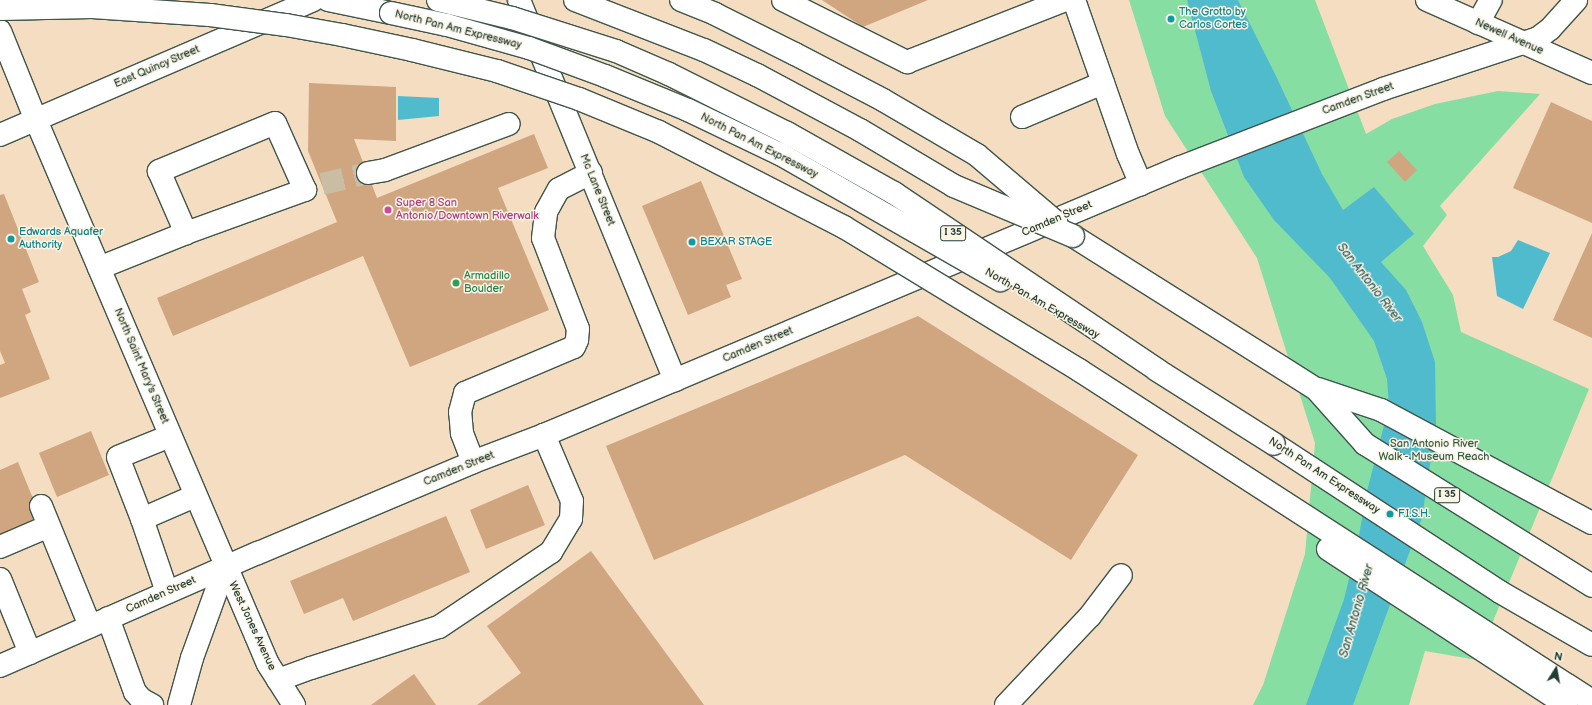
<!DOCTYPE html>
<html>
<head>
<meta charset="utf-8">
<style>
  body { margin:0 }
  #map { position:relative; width:1592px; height:705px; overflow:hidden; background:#f4ddc0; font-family:"Balsamiq Sans",sans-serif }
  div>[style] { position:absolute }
  .green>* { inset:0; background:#86dea3 }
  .water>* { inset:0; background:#51bbce }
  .building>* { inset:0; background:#d0a680 }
  .minor-tunnel>* { height:22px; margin-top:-11px; transform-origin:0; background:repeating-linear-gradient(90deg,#c9bda4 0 22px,transparent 0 33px) }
  .roads { filter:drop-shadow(1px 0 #3f5549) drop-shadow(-1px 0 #3f5549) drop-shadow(0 1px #3f5549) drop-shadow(0 -1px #3f5549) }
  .minor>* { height:22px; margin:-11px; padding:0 11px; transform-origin:11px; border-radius:11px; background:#fff }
  .major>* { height:22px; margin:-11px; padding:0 11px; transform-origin:11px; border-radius:11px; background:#fff }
  .highway>* { height:22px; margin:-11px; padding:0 11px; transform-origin:11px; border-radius:11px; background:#fff }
  .bridges { filter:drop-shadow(1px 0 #3f5549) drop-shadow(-1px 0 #3f5549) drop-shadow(0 1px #3f5549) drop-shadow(0 -1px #3f5549) }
  .highway-bridge>* { height:22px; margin:-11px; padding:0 11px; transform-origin:11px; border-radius:11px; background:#fff }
  .dots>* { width:11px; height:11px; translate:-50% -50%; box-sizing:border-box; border:2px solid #fcf5e5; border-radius:50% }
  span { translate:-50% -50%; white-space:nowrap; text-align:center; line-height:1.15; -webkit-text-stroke:3px #fcf5e5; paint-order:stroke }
  .shield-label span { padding:1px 3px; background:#fcf5e5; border:1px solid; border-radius:3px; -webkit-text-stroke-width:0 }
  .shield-label { font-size:10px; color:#1f3d34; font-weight:700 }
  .culture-label { font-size:11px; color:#0d838f }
  .left { translate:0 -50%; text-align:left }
  .street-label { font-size:11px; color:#1f3d34 }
  .hotel-label { font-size:11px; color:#b23c85 }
  .leisure-label { font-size:11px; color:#27864d }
  .park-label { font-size:11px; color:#345d4a }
  .water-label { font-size:12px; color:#2c5c5a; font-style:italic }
  .north { position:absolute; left:1536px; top:649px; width:40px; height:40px; -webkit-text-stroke:3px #fcf5e5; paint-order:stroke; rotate:11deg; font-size:11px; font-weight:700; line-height:16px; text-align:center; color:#1f3d34 }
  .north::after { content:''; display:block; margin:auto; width:14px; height:18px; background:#1f3d34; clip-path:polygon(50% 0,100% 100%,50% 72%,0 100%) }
</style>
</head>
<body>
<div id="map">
  <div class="green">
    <div style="clip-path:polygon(1129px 0,1315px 0,1366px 134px,1392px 119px,1435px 104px,1498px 91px,1540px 94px,1440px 206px,1447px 215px,1423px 246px,1453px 295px,1461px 332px,1589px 389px,1477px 660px,1425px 651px,1409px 705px,1253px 705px,1263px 685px,1305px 554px,1315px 443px,1257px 258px,1165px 116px)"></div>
  </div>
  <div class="water">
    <div style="clip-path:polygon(1187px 0,1238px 0,1276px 76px,1322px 174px,1343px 210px,1374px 187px,1414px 234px,1381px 262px,1406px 290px,1422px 322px,1435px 362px,1436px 425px,1422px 518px,1353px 705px,1306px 705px,1344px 599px,1357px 547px,1366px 495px,1389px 406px,1387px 379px,1374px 341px,1330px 278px,1274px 220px,1244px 177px,1211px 91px)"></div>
    <div style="clip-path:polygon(398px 96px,439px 98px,439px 116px,398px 120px)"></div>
    <div style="clip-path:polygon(1518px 240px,1550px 253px,1523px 309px,1497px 296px,1492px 257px,1498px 257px,1511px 251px)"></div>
  </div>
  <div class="building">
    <div style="clip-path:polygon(822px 0,928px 0,863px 27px)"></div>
    <div style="clip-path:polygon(309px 83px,396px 87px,396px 141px,354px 139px,377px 198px,534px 134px,548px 168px,498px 188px,549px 310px,410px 367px,363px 256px,173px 336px,157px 298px,337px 222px,308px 151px)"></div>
    <div style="clip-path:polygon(1551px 102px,1592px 121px,1592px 223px,1513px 188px)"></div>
    <div style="clip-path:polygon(1399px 151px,1417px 170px,1405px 182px,1387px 162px)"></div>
    <div style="clip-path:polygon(701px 181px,742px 279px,726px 285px,731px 297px,688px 315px,642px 206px)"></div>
    <div style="clip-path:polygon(4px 194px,39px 282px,22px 289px,31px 312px,25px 315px,50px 379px,0 398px,0 365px,5px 363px,0 351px,0 195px)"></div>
    <div style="clip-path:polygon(1592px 233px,1592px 338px,1553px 320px)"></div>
    <div style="clip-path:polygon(918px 316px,1138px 455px,1071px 560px,905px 455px,654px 560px,606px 446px)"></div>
    <div style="clip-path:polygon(91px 431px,109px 475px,57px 497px,39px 453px)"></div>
    <div style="clip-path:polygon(18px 462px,41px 518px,0 535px,0 470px)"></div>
    <div style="clip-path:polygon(528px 485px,545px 525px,486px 549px,470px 510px)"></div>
    <div style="clip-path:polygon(446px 516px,470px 572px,353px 621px,343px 598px,304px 614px,290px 581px)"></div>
    <div style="clip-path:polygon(591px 551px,704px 705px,477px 705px,521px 673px,487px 626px)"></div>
    <div style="clip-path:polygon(414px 674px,436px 705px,371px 705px)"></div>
  </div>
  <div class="minor-tunnel">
    <div style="left:322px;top:184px;width:47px;rotate:-13.4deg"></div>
  </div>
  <div class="roads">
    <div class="minor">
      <div style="left:519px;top:0;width:411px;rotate:67.7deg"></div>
      <div style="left:783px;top:0;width:139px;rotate:26.6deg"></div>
      <div style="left:907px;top:62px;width:170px;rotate:-21.4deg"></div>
      <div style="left:1074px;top:0;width:163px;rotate:70.7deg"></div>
      <div style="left:1128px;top:154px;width:33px;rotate:67deg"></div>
      <div style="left:1478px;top:23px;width:26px;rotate:-61deg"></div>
      <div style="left:1022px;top:117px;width:88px;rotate:-22.8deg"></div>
      <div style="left:36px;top:120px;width:561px;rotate:66.91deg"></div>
      <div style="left:256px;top:636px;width:30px;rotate:67deg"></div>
      <div style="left:268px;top:664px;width:49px;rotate:57.6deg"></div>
      <div style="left:368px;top:173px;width:17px;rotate:-10deg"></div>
      <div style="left:385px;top:170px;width:132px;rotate:-20.4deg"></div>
      <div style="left:99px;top:268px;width:94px;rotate:-21.9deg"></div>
      <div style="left:186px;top:233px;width:127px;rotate:-19.9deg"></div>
      <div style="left:305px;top:190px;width:73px;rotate:-114.1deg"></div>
      <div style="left:275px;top:123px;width:126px;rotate:157.5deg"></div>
      <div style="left:159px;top:171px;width:68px;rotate:66.5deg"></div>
      <div style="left:473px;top:462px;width:31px;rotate:-111deg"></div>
      <div style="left:462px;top:433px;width:21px;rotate:-95deg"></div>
      <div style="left:460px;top:412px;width:20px;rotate:-75deg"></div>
      <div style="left:465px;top:393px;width:118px;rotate:-22.9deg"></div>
      <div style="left:574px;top:347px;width:8px;rotate:-67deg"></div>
      <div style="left:577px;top:340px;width:11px;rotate:-85deg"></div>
      <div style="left:578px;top:329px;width:97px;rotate:-111deg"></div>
      <div style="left:543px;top:238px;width:26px;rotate:-83deg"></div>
      <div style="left:546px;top:212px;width:26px;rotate:-61deg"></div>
      <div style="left:559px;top:189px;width:36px;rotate:-27deg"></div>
      <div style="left:41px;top:506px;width:130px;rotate:67.8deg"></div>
      <div style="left:142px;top:519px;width:58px;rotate:-23.5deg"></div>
      <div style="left:0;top:547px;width:53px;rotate:-23.2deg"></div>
      <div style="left:0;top:579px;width:80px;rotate:67.9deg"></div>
      <div style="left:167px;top:592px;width:77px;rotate:-108.9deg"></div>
      <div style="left:142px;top:519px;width:66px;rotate:-111.2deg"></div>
      <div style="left:118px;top:457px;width:56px;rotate:-22deg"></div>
      <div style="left:108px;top:618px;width:79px;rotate:70deg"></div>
      <div style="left:135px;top:692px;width:9px;rotate:49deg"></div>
      <div style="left:141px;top:699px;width:13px;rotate:29deg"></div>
      <div style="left:0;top:666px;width:282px;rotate:-23.7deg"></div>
      <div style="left:258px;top:553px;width:233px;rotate:-22.9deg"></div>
      <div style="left:473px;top:462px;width:76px;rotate:-20.8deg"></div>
      <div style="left:544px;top:435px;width:691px;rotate:-22.82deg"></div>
      <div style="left:1181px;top:167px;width:217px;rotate:-21.1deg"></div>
      <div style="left:1383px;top:89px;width:163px;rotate:-18.2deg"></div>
      <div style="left:1538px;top:38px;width:15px;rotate:-37deg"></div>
      <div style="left:1550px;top:29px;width:39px;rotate:-48deg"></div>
      <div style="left:278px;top:680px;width:35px;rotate:-20deg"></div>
      <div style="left:311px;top:668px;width:134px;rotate:-17.8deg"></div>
      <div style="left:439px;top:627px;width:135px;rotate:-33.8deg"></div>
      <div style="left:551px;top:552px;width:39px;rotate:-59deg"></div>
      <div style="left:571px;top:519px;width:18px;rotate:-87deg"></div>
      <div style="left:572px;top:501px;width:72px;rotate:-113deg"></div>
      <div style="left:179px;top:705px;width:49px;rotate:-74.5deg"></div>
      <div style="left:192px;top:658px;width:97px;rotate:-70.1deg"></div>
      <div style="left:1006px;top:705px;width:122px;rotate:-46.7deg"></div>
      <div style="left:1090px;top:616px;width:51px;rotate:-52.9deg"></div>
    </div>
    <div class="major">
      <div style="left:1427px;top:0;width:180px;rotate:23.9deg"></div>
      <div style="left:0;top:31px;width:96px;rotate:68deg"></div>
      <div style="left:0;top:135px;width:341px;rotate:-23.3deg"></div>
    </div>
    <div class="highway">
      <div style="left:328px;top:0;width:64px;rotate:11.7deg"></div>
      <div style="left:1073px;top:236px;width:287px;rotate:32.2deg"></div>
      <div style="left:1316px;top:389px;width:74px;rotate:48.3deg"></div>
      <div style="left:1365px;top:444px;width:268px;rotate:32deg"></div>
      <div style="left:1318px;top:389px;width:66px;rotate:18.4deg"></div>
      <div style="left:1381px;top:410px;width:239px;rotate:28.2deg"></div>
      <div style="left:1274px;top:444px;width:270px;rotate:33.2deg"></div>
      <div style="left:1500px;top:592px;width:106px;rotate:29.9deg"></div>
    </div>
  </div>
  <div class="bridges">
    <div class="highway-bridge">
      <div style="left:438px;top:0;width:76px;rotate:13.7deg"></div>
      <div style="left:512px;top:18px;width:109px;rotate:17.6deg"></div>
      <div style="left:616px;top:51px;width:58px;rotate:23.5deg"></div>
      <div style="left:669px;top:74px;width:132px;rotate:26.6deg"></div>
      <div style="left:787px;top:133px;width:123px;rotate:29.3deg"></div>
      <div style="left:894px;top:193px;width:317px;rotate:33.9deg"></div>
      <div style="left:1157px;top:370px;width:138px;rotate:32.3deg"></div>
      <div style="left:575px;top:0;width:138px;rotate:21.2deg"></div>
      <div style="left:704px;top:50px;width:59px;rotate:25.3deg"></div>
      <div style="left:757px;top:75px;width:117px;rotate:28.1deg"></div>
      <div style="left:860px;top:130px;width:109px;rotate:30.8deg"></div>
      <div style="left:954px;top:186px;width:129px;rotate:22.8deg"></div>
      <div style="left:681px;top:0;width:37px;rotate:22deg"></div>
      <div style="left:715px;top:14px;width:89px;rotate:26.6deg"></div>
      <div style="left:795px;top:54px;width:99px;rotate:27.6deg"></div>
      <div style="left:883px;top:100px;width:109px;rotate:30.3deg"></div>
      <div style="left:977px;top:155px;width:104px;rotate:40.3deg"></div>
      <div style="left:0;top:9px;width:92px;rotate:-1.2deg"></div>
      <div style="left:92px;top:7px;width:118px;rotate:3.9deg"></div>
      <div style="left:210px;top:15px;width:77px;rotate:7.5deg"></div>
      <div style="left:286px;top:25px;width:57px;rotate:10.1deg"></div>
      <div style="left:342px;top:35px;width:72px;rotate:12.1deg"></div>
      <div style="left:412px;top:50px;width:88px;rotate:13.9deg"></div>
      <div style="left:497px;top:71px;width:87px;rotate:18.9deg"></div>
      <div style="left:579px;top:99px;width:87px;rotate:22.4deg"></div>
      <div style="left:659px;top:132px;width:208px;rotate:27.2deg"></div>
      <div style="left:844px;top:227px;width:275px;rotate:31.3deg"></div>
      <div style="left:1079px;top:370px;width:611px;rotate:32.83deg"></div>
      <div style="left:391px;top:13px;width:57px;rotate:12.1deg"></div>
      <div style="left:447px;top:25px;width:85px;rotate:15.7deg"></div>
      <div style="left:529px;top:48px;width:81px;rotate:20.2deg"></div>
      <div style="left:605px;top:76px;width:90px;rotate:22.3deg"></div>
      <div style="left:688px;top:110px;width:102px;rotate:25.6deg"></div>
      <div style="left:780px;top:154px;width:254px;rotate:29.8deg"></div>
      <div style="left:1328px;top:549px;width:285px;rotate:33.2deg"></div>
    </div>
  </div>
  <div class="dots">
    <div style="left:1171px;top:19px;background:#0f9aa8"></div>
    <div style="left:388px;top:210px;background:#d1479c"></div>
    <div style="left:11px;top:239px;background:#0f9aa8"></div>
    <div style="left:692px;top:242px;background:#0f9aa8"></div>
    <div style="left:456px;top:283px;background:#2e9e5b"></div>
    <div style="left:1390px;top:514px;background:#0f9aa8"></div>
  </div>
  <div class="shield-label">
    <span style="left:953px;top:233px">I 35</span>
    <span style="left:1447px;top:495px">I 35</span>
  </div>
  <div class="culture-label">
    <span class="left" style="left:1179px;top:19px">The Grotto by<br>Carlos Cortes</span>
    <span class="left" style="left:19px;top:239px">Edwards Aquafer<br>Authority</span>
    <span class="left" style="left:700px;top:242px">BEXAR STAGE</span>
    <span class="left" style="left:1398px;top:514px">F.I.S.H.</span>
  </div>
  <div class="street-label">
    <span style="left:458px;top:30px;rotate:14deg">North Pan Am Expressway</span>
    <span style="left:1509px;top:37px;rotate:24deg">Newell Avenue</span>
    <span style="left:157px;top:67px;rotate:-23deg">East Quincy Street</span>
    <span style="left:1358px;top:99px;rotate:-20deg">Camden Street</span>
    <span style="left:759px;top:146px;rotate:27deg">North Pan Am Expressway</span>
    <span style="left:597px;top:190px;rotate:68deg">Mc Lane Street</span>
    <span style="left:1057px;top:219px;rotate:-23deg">Camden Street</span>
    <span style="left:1042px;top:304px;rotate:30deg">North Pan Am Expressway</span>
    <span style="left:758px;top:345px;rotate:-23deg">Camden Street</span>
    <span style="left:141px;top:366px;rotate:67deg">North Saint Mary's Street</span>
    <span style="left:459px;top:469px;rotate:-22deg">Camden Street</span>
    <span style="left:1324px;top:476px;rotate:33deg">North Pan Am Expressway</span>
    <span style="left:161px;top:595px;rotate:-24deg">Camden Street</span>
    <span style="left:252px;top:626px;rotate:65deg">West Jones Avenue</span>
  </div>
  <div class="hotel-label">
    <span class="left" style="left:396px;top:210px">Super 8 San<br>Antonio/Downtown Riverwalk</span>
  </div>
  <div class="leisure-label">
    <span class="left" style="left:464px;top:283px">Armadillo<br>Boulder</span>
  </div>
  <div class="park-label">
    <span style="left:1434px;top:451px">San Antonio River<br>Walk - Museum Reach</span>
  </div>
  <div class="water-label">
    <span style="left:1369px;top:283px;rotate:52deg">San Antonio River</span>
    <span style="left:1357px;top:611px;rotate:-74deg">San Antonio River</span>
  </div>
  <div class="north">N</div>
</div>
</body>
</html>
